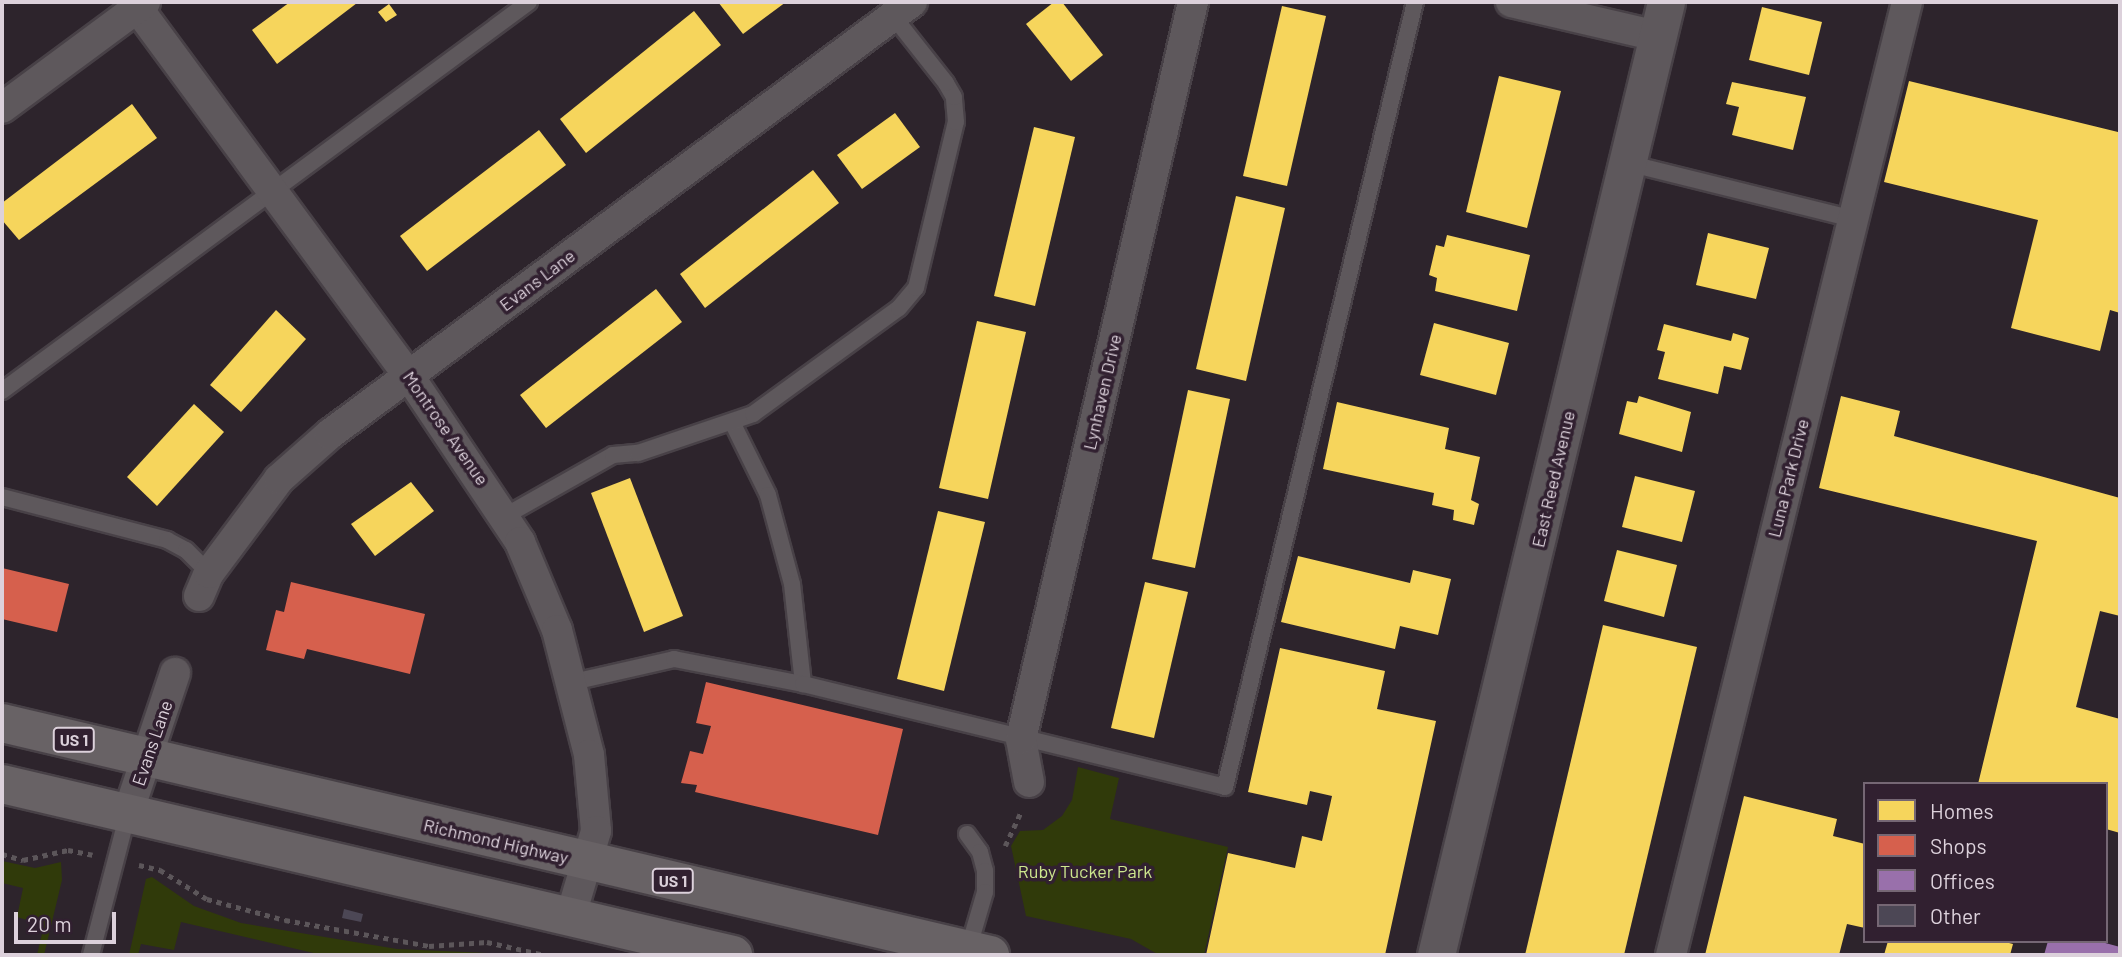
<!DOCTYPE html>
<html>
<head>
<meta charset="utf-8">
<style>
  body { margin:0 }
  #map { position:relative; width:2122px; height:957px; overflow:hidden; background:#2d242c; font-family:Barlow,sans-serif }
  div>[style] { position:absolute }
  .green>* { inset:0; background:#303a0a }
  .homes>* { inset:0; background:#f6d55c }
  .shops>* { inset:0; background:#d6604d }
  .offices>* { inset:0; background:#9970ab }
  .building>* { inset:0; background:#4c4755 }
  .path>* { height:4.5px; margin-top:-2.25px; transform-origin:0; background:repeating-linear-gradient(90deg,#5c565a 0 5px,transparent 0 10px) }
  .roads { filter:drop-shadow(2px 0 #484147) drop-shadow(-2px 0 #484147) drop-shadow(0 2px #484147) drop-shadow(0 -2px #484147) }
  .service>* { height:16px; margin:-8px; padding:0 8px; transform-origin:8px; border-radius:8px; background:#5e585c }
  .minor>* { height:30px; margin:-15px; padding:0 15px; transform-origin:15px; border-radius:15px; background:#5e585c }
  .tertiary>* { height:37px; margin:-18.5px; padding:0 18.5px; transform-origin:18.5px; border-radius:18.5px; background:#5e585c }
  .trunk>* { height:38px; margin:-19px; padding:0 19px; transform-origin:19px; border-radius:19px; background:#686265 }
  span { translate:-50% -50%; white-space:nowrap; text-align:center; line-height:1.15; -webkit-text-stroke:7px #312030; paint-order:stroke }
  .shield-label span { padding:2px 5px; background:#312030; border:2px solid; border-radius:5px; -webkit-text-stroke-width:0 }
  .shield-label { font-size:16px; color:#dcd1db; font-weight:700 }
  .street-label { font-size:18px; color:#dcd1db }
  .park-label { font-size:18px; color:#cde78e }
  .frame { position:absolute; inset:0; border:4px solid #dcd1db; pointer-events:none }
  .legend { position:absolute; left:1863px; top:782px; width:245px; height:161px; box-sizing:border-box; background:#312030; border:2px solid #756774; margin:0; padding:9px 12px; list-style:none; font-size:21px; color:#dcd1db }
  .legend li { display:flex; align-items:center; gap:14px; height:35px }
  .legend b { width:35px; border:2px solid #756774 }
  .scale { position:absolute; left:14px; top:912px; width:102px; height:32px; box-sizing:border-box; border:4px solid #dcd1db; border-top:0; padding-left:9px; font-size:21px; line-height:24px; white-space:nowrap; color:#dcd1db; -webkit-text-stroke:5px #312030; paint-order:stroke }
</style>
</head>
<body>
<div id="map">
  <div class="green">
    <div style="clip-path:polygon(1078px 767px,1119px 778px,1110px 819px,1228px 847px,1204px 955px,1159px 955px,1131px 939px,1026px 916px,1011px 846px,1020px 831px,1043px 830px,1062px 816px,1072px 800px)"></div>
    <div style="clip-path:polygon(2px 861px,35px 868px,61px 862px,62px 880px,44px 955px,37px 955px,44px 925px,17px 917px,23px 888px,2px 883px)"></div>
    <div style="clip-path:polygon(152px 877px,194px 906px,241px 923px,397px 949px,534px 955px,322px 955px,181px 922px,174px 950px,141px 944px,138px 955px,129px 955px,146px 879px)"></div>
  </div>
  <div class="homes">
    <div style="clip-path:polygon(290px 2px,356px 2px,357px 3px,277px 64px,252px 30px)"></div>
    <div style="clip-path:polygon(718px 2px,786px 2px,743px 34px)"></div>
    <div style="clip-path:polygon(1054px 2px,1062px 2px,1103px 55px,1071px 81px,1026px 24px)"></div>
    <div style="clip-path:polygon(389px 4px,397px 15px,386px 22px,378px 12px)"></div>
    <div style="clip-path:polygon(1282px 6px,1326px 16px,1287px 186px,1243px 176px)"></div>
    <div style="clip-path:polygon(1762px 7px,1822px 22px,1809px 75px,1749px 60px)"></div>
    <div style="clip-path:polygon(694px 11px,721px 45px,586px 153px,560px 119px)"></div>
    <div style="clip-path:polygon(1499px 76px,1561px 91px,1527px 228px,1466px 212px)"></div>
    <div style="clip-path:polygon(1909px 81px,2118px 132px,2120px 126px,2120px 313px,2110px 310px,2100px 351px,2011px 328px,2038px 220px,1884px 182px)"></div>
    <div style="clip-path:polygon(1732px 82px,1806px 97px,1793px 150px,1732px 135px,1739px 107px,1726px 104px)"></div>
    <div style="clip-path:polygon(132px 104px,157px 138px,19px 240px,2px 220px,2px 203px)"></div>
    <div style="clip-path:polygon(895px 113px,920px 147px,862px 189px,837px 155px)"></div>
    <div style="clip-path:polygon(1034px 127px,1075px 137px,1035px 306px,994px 296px)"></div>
    <div style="clip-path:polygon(539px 130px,566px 165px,427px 271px,400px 236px)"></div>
    <div style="clip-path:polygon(813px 170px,839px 203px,705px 308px,680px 274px)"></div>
    <div style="clip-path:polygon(1236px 196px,1285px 208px,1246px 381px,1196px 369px)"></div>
    <div style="clip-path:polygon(1708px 233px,1769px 248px,1756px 299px,1696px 285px)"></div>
    <div style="clip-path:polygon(1447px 235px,1530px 255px,1517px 311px,1435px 291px,1437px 278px,1429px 275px,1436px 245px,1444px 247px)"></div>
    <div style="clip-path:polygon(656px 289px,682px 322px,546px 428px,520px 395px)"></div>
    <div style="clip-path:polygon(276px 310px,306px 339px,241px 412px,210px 385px)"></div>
    <div style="clip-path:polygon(977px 321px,1026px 332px,988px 499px,939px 488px)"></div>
    <div style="clip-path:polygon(1434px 323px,1509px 343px,1496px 395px,1420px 375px)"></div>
    <div style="clip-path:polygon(1664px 324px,1731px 341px,1733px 333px,1749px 338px,1741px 370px,1724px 366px,1718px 394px,1658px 379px,1665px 352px,1657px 350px)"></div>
    <div style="clip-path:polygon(1188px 390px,1230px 399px,1195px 568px,1152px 559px)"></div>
    <div style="clip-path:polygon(1639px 396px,1691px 412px,1682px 452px,1619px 434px,1627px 401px,1637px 403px)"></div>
    <div style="clip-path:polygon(1841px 396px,1900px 411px,1894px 436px,2120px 498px,2120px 616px,2100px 611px,2076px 707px,2120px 719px,2120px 833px,2106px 829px,2106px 784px,1978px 784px,2037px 541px,1819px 488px)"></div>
    <div style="clip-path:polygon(1337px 402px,1449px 428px,1445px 449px,1480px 457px,1471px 500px,1479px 504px,1474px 525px,1453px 520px,1454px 510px,1432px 505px,1434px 493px,1323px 469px)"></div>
    <div style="clip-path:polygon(194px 404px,224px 432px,157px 506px,127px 477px)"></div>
    <div style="clip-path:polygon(1635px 476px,1695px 491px,1682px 542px,1622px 527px)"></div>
    <div style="clip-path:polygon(630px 478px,683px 616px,644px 632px,591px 493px)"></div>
    <div style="clip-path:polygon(411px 482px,434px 511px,375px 556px,351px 524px)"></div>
    <div style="clip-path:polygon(938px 511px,985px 522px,944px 691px,897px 679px)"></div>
    <div style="clip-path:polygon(1617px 550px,1677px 565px,1664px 617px,1604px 601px)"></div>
    <div style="clip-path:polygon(1298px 556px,1410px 583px,1413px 570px,1451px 579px,1438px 635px,1400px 626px,1395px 649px,1281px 622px)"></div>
    <div style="clip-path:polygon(1145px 582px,1188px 592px,1154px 738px,1111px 728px)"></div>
    <div style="clip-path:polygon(1603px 625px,1697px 647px,1624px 955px,1525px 955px)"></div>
    <div style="clip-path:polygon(1280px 648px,1385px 671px,1377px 709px,1436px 721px,1385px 955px,1206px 955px,1228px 853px,1295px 868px,1302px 836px,1322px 841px,1332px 796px,1310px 791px,1307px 805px,1248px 792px)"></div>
    <div style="clip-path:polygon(1744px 796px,1837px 819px,1833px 836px,1865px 844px,1865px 928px,1847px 924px,1839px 955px,1705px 955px)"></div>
    <div style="clip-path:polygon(1888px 941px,2001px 941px,2013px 944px,2010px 955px,1884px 955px)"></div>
  </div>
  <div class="shops">
    <div style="clip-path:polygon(2px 568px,69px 584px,57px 632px,2px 619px)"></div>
    <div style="clip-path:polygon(291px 582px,425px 614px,410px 674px,307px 649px,304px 659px,266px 650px,276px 610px,284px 612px)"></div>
    <div style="clip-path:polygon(706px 682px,903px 729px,878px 835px,695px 792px,697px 785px,681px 783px,690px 751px,703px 754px,711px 726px,696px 723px)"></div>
  </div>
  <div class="offices">
    <div style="clip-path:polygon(2048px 941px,2098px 941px,2120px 947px,2120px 955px,2044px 955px)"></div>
  </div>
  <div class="building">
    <div style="clip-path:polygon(344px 909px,363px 914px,361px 922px,342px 918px)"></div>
  </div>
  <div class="path">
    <div style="left:1005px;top:846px;width:38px;rotate:-65deg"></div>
    <div style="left:2px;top:854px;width:22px;rotate:16deg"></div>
    <div style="left:23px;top:860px;width:46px;rotate:-12.5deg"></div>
    <div style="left:68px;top:850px;width:25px;rotate:11deg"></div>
    <div style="left:139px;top:865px;width:22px;rotate:13deg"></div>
    <div style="left:160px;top:870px;width:55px;rotate:31.7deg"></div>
    <div style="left:207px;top:899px;width:81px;rotate:15.1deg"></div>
    <div style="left:285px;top:920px;width:146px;rotate:10.2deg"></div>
    <div style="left:429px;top:946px;width:58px;rotate:-3.9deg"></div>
    <div style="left:487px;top:942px;width:59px;rotate:12.6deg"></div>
  </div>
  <div class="roads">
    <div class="service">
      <div style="left:1627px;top:163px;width:234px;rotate:13.9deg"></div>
      <div style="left:2px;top:391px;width:655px;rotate:-36.43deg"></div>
      <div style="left:732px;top:422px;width:81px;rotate:63.7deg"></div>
      <div style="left:768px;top:495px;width:92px;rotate:74.9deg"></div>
      <div style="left:792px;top:584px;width:101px;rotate:83.7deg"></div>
      <div style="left:2px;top:497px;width:171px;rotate:14.6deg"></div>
      <div style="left:167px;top:540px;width:21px;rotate:28deg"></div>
      <div style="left:186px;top:550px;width:33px;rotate:45deg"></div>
      <div style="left:505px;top:516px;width:124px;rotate:-29.5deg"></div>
      <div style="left:613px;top:455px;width:25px;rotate:-5deg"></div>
      <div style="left:638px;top:453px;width:121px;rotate:-18.7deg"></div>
      <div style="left:753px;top:414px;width:180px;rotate:-36deg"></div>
      <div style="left:899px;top:308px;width:26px;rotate:-50deg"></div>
      <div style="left:916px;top:288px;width:171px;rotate:-76.5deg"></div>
      <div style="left:956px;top:122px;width:25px;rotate:-95deg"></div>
      <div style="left:954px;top:97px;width:16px;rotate:-120deg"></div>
      <div style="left:946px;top:83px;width:85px;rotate:-128.3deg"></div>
      <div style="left:573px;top:682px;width:104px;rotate:-12.8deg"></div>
      <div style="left:674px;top:659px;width:131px;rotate:11deg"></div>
      <div style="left:803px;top:684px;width:434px;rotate:13.7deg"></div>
      <div style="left:1225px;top:787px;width:808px;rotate:-76.39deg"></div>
      <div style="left:967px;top:834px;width:22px;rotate:54deg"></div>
      <div style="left:980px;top:852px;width:20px;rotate:75deg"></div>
      <div style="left:985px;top:871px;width:21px;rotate:90deg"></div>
      <div style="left:985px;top:892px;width:60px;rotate:106.3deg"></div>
      <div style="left:91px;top:955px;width:147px;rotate:-75.4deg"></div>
    </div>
    <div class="minor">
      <div style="left:133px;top:2px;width:465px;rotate:53.6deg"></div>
      <div style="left:409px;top:376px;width:200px;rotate:56.2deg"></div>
      <div style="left:520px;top:542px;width:95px;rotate:67.2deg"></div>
      <div style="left:557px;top:630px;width:129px;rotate:75.6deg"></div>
      <div style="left:589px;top:755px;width:76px;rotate:84.7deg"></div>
      <div style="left:596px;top:831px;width:91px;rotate:106.6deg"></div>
      <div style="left:1511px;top:2px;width:150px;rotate:13.1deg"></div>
      <div style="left:2px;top:108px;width:178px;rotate:-36.5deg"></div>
      <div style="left:199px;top:596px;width:25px;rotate:-67deg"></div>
      <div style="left:209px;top:573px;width:117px;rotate:-53.3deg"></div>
      <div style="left:279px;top:479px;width:68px;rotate:-41.4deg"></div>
      <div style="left:330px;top:434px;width:725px;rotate:-36.59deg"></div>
      <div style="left:1029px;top:782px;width:44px;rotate:-100.5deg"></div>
      <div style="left:1021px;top:739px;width:757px;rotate:-76.86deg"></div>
      <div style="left:128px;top:813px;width:148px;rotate:-71.4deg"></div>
      <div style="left:1671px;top:955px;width:982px;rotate:-76.09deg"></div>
    </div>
    <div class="tertiary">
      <div style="left:1436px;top:955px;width:980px;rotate:-76.43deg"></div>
    </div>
    <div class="trunk">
      <div style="left:2px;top:723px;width:1015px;rotate:13.21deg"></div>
      <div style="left:2px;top:784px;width:751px;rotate:13.17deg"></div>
    </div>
  </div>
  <div class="shield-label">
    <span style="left:74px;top:740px">US 1</span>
    <span style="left:673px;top:881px">US 1</span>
  </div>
  <div class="street-label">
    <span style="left:537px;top:280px;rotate:-37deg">Evans Lane</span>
    <span style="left:1102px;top:392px;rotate:-77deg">Lynhaven Drive</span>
    <span style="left:446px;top:428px;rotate:55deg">Montrose Avenue</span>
    <span style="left:1788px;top:478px;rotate:-76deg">Luna Park Drive</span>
    <span style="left:1553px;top:479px;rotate:-77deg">East Reed Avenue</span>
    <span style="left:152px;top:743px;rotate:-71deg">Evans Lane</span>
    <span style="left:496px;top:841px;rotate:13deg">Richmond Highway</span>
  </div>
  <div class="park-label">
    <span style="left:1085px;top:871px">Ruby Tucker Park</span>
  </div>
  <div class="frame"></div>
  <ul class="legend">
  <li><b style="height:19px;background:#f6d55c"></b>Homes</li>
  <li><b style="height:19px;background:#d6604d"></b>Shops</li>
  <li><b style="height:19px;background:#9970ab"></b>Offices</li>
  <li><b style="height:19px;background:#4c4755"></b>Other</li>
  </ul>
  <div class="scale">20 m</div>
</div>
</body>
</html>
